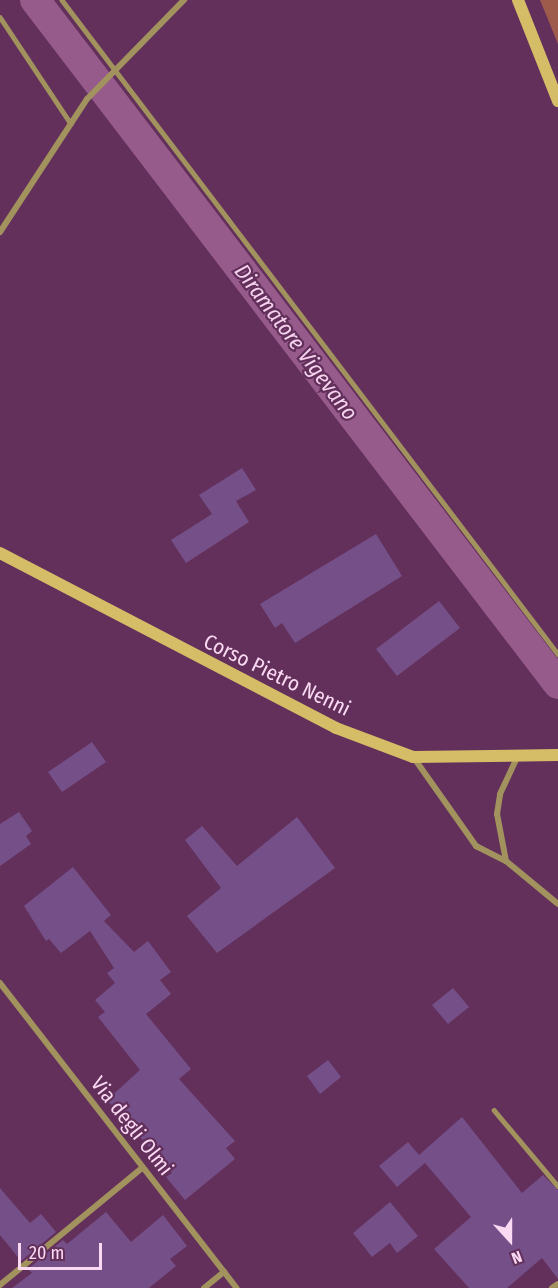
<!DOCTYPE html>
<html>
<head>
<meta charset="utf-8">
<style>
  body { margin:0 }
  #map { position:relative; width:558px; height:1288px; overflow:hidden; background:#632f5b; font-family:"Fira Sans Condensed",sans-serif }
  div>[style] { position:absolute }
  .green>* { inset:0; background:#9e5b4c }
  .canal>* { height:30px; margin:-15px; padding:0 15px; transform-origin:15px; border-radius:15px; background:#965b8b }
  .building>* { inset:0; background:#755088 }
  .service>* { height:4.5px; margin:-2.25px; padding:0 2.25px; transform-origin:2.25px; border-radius:2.25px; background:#a1925e }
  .minor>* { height:6px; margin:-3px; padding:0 3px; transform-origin:3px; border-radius:3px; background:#a1925e }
  .secondary>* { height:12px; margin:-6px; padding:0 6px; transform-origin:6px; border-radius:6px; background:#d5bc67 }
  span { translate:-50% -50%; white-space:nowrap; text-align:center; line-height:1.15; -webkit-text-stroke:4.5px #632f5b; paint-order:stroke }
  .street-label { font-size:21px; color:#fadaf3 }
  .water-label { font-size:22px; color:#f5d2ee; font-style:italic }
  .north { position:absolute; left:480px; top:1210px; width:60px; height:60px; -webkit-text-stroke:4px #632f5b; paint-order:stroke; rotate:159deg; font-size:16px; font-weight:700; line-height:24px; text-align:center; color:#fadaf3 }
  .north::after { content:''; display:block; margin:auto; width:21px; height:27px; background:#fadaf3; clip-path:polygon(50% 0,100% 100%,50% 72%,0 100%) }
  .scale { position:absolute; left:18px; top:1243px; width:84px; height:27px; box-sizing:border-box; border:3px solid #fadaf3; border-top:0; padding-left:8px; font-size:18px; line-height:21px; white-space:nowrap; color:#fadaf3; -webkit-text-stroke:4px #632f5b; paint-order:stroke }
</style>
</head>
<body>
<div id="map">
  <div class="green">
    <div style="clip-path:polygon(540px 0,558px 0,558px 44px)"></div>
  </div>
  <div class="canal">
    <div style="left:35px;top:0;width:861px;rotate:52.6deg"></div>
  </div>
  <div class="building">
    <div style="clip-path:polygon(242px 468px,256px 490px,236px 501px,249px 522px,186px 563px,171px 540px,212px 514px,199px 495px)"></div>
    <div style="clip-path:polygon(376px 534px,402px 576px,295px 643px,282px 623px,275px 628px,260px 604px)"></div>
    <div style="clip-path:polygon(439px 601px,460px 628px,397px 676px,376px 649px)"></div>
    <div style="clip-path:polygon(92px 742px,106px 762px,62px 792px,48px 772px)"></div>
    <div style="clip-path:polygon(19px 812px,32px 831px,26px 836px,31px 844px,0 866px,0 824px)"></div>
    <div style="clip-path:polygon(297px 817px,335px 868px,217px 953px,187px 916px,221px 888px,185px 840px,202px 826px,237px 866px)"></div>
    <div style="clip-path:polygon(73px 867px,111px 915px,104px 921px,134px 952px,148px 941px,171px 972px,160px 980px,171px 994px,146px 1014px,191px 1069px,179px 1079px,235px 1141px,226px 1148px,235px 1159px,185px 1200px,166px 1177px,172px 1173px,107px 1100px,140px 1070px,98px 1017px,105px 1012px,95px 1000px,115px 983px,107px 973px,114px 968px,90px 931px,61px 953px,49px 939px,46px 941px,24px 906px)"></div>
    <div style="clip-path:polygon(453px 988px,469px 1007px,448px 1024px,432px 1005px)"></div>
    <div style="clip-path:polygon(328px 1060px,341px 1077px,320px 1094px,307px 1076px)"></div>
    <div style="clip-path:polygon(462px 1117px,522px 1193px,543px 1175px,558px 1190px,558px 1279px,542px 1258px,507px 1288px,469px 1288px,434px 1249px,471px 1217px,425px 1163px,397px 1187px,379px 1166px,408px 1142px,419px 1155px)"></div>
    <div style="clip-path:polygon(0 1188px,30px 1223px,41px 1214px,56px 1232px,21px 1261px,0 1235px)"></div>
    <div style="clip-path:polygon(390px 1202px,418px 1236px,397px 1253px,390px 1243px,372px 1257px,353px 1233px)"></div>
    <div style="clip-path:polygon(106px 1212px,131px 1242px,163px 1215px,187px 1246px,170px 1259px,176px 1266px,149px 1288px,12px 1288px,32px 1273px,28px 1269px,63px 1240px,67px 1244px)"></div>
  </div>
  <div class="service">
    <div style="left:62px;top:0;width:821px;rotate:52.82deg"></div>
    <div style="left:0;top:17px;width:128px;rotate:56.4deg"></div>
    <div style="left:494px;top:1110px;width:99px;rotate:49.9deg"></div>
  </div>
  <div class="minor">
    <div style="left:0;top:232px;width:159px;rotate:-56.8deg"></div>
    <div style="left:87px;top:99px;width:139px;rotate:-45.6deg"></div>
    <div style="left:414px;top:758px;width:108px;rotate:54.8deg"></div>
    <div style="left:476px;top:846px;width:34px;rotate:27deg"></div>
    <div style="left:506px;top:861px;width:67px;rotate:39.6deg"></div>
    <div style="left:506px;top:861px;width:48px;rotate:-100.8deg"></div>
    <div style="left:497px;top:814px;width:20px;rotate:-81deg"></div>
    <div style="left:500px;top:794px;width:40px;rotate:-65deg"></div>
    <div style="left:0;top:983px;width:386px;rotate:52.2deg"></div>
    <div style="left:0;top:1285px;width:185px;rotate:-39.5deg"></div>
    <div style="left:204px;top:1288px;width:26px;rotate:-39deg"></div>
    <div style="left:552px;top:1288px;width:7px;rotate:-34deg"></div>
  </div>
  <div class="secondary">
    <div style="left:518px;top:0;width:109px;rotate:68.4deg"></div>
    <div style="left:0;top:553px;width:379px;rotate:27.5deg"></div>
    <div style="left:336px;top:728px;width:82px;rotate:20.6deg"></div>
    <div style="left:413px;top:757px;width:145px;rotate:-0.8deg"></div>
  </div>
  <div class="street-label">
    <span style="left:277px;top:675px;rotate:26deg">Corso Pietro Nenni</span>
    <span style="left:132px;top:1126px;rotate:52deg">Via degli Olmi</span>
  </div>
  <div class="water-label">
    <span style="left:296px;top:342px;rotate:53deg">Diramatore Vigevano</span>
  </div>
  <div class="north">N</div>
  <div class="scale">20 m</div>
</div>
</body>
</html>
